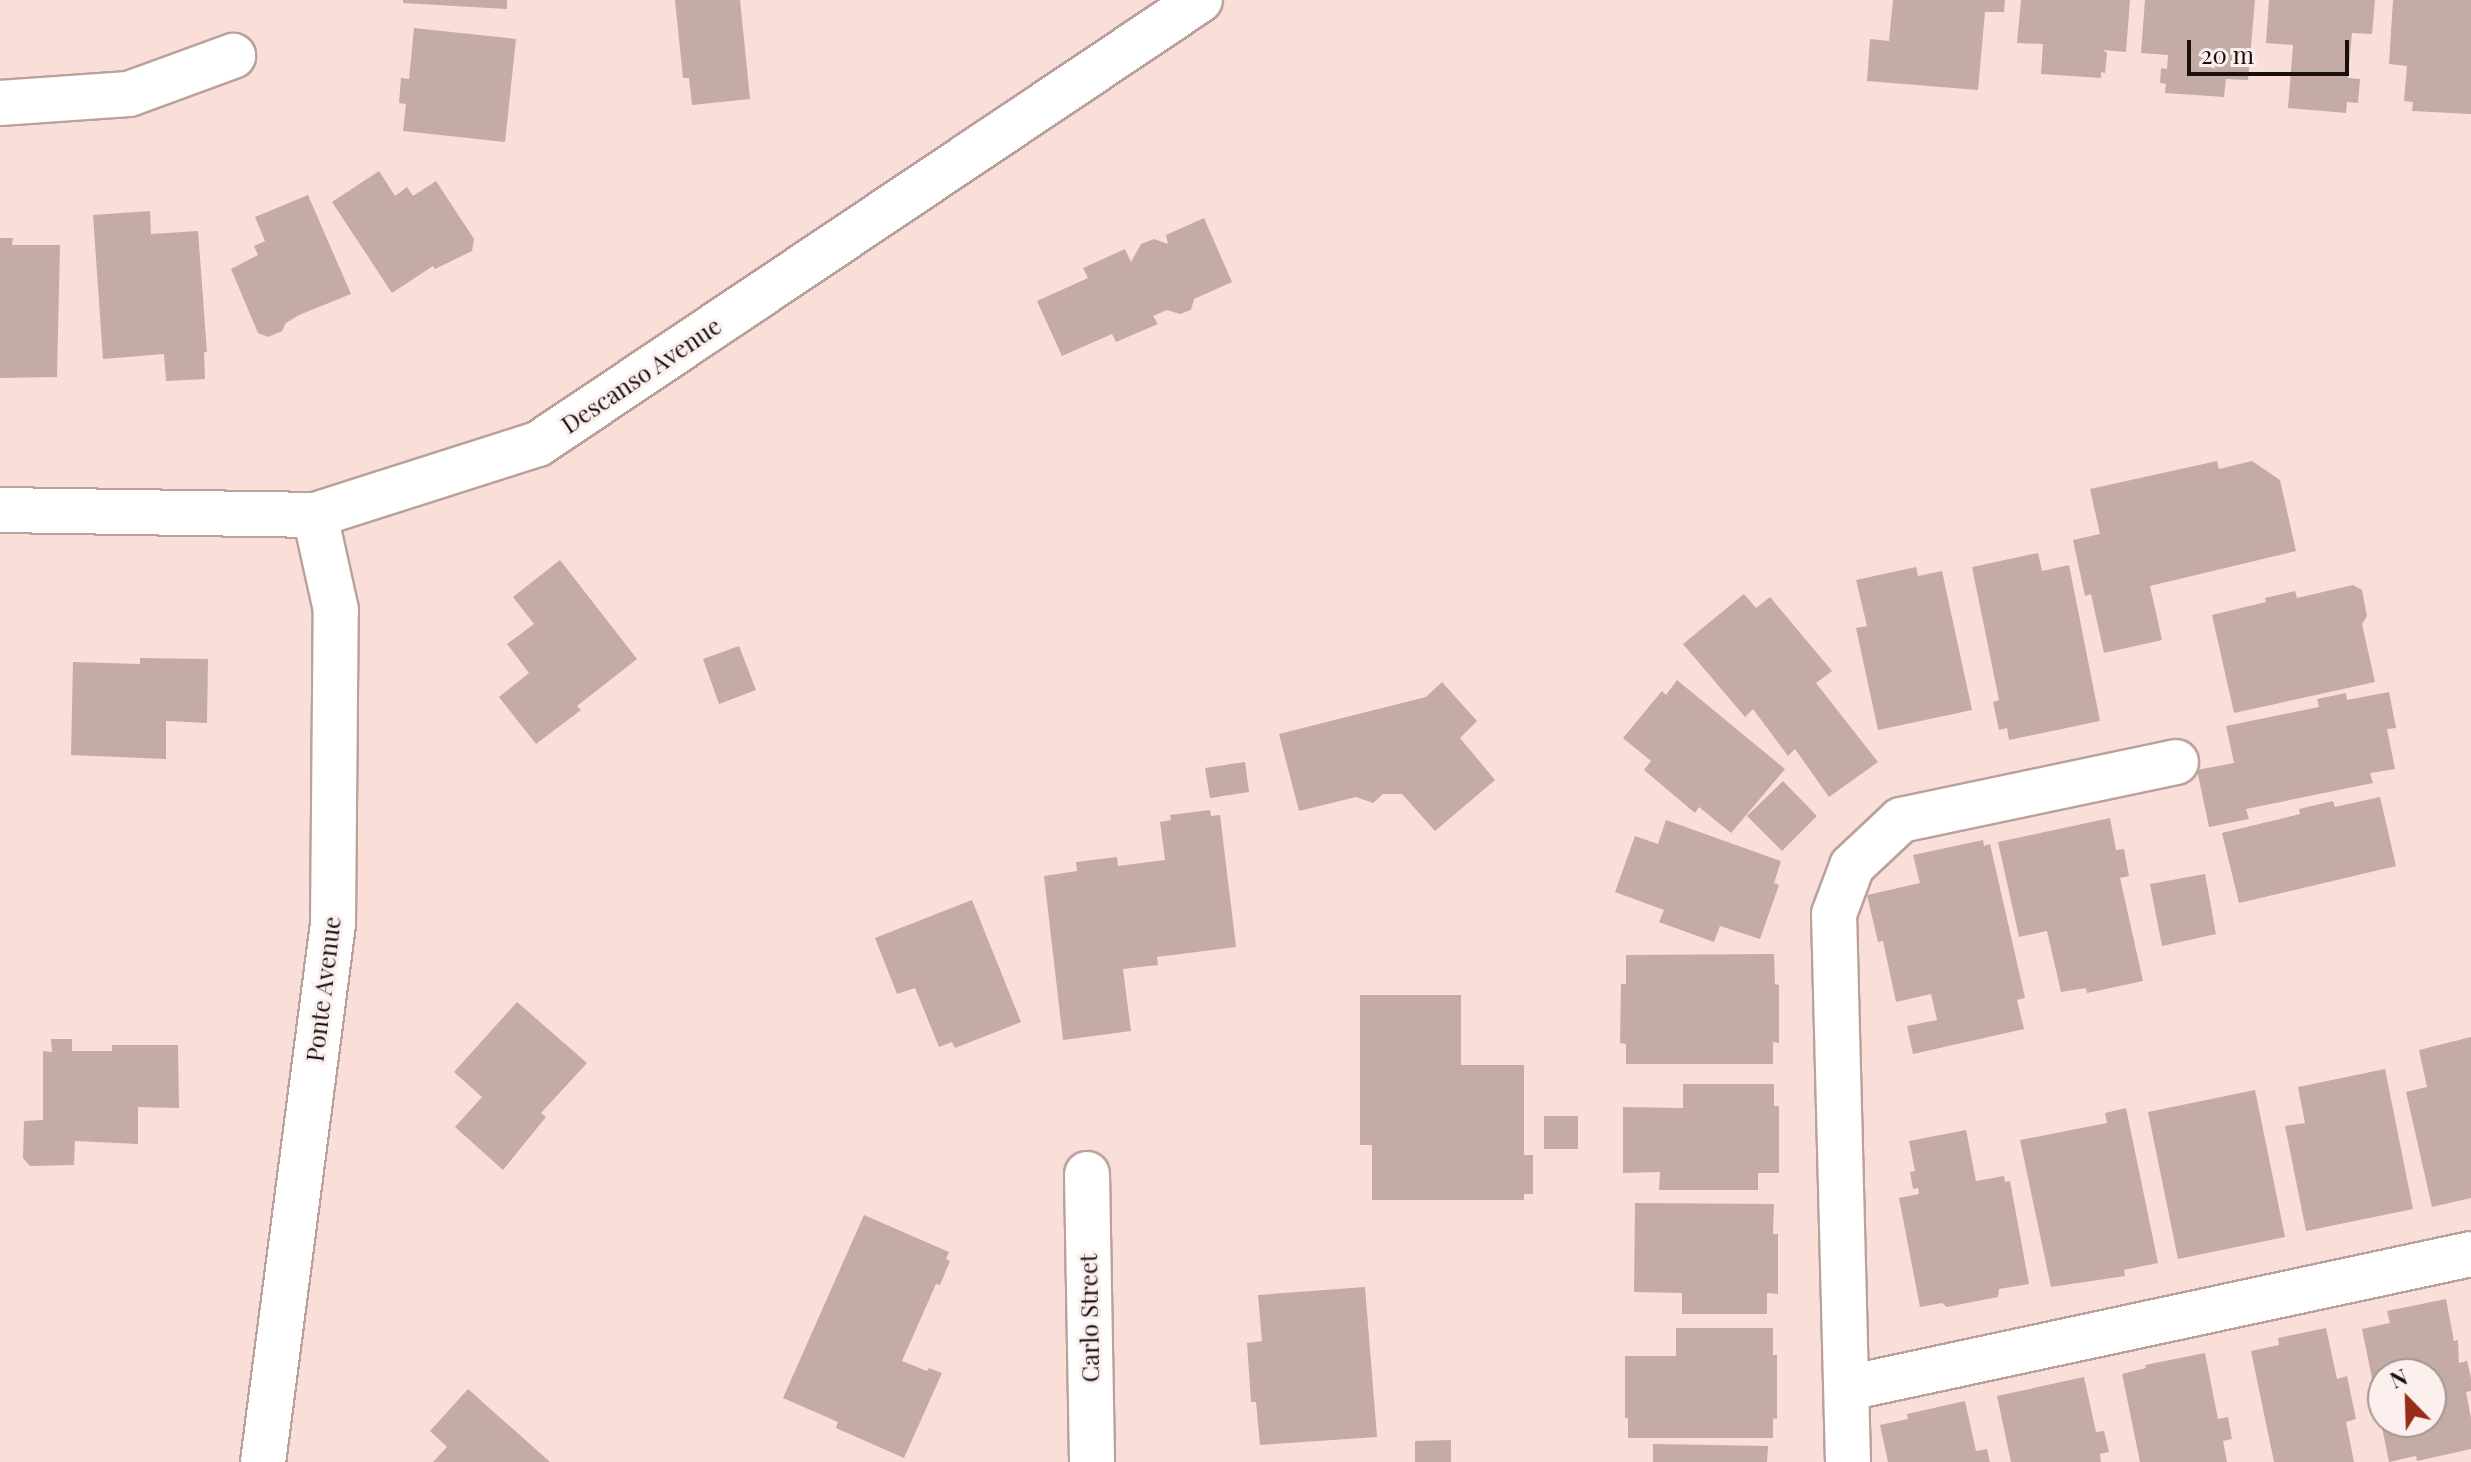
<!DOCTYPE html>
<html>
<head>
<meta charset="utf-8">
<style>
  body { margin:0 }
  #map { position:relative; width:2471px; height:1462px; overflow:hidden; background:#fadfd9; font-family:"Playfair Display",serif }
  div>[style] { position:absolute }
  .building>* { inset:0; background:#c4aba5 }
  .roads { filter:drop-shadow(2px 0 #baa19b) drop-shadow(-2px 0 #baa19b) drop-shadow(0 2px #baa19b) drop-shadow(0 -2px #baa19b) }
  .minor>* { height:44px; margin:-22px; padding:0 22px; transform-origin:22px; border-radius:22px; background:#fff }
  span { translate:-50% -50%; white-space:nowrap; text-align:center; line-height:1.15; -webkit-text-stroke:6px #fbf0ee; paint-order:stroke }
  .street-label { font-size:24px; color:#19100e }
  .north { position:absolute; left:2367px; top:1358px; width:80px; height:80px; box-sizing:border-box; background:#fbf0ee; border:2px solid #a19694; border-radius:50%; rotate:337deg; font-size:22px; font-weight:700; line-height:32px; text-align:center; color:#19100e }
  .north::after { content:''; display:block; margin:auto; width:28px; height:36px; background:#962d16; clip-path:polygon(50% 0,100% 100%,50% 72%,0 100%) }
  .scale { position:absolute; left:2187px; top:40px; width:162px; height:36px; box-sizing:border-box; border:4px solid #19100e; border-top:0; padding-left:10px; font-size:24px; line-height:28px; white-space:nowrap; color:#19100e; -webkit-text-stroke:6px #fbf0ee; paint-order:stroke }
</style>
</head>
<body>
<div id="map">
  <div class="building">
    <div style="clip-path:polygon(403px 0,507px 0,507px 9px,403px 3px)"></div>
    <div style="clip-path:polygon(675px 0,740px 0,750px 99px,692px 105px,689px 78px,683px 78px)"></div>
    <div style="clip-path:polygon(1893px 0,2005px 0,2004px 12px,1985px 12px,1978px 90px,1867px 81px,1870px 39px,1889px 41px)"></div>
    <div style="clip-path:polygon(2021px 0,2130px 0,2126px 52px,2103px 50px,2107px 53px,2105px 73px,2101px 72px,2101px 78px,2041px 74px,2043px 44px,2017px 43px)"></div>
    <div style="clip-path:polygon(2145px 0,2255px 0,2248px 80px,2226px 79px,2224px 97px,2165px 93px,2166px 84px,2160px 83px,2161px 68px,2167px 69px,2168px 55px,2141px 53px)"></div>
    <div style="clip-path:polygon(2269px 0,2375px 0,2372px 34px,2352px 33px,2348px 78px,2360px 79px,2358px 103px,2347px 102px,2346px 113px,2288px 108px,2293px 45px,2266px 43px)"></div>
    <div style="clip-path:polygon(2393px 0,2471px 0,2471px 114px,2412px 111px,2413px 102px,2404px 101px,2407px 66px,2389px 64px)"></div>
    <div style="clip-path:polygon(414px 28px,516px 39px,505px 142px,403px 131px,406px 104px,399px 103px,401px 78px,409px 79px)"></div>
    <div style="clip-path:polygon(379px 171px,395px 196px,407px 187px,413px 196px,436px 181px,474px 239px,472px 251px,435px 269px,433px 266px,392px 293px,332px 202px)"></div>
    <div style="clip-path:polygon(308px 195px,351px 294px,299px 315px,286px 323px,282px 331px,268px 337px,258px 333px,231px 269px,258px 255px,254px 246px,265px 241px,255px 217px)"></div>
    <div style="clip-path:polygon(150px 211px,151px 234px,198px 231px,207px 352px,204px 352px,205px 379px,166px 381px,164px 354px,103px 359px,93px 215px)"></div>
    <div style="clip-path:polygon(1204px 218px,1232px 282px,1194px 299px,1191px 310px,1180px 314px,1167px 310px,1153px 316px,1158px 324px,1116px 342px,1112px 334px,1062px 356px,1037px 301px,1088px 278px,1083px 268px,1125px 249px,1131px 262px,1141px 244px,1154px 239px,1168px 244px,1166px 235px)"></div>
    <div style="clip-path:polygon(0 238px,13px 238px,12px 245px,60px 245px,57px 377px,0 378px)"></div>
    <div style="clip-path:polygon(2217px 461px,2219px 469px,2252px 461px,2280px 480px,2296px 551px,2150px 586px,2162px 640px,2104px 653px,2091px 594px,2085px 596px,2073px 540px,2100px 534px,2090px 489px)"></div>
    <div style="clip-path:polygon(2038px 553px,2042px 571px,2069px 565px,2100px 721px,2009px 740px,2007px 728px,1999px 730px,1993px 702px,1999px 700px,1972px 567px)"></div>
    <div style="clip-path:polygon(560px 560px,637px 659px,577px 706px,581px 710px,536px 744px,499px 697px,529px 673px,507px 644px,534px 624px,513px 597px)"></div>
    <div style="clip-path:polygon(1916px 567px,1918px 576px,1942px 571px,1972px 710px,1878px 730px,1856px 628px,1867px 626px,1856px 580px)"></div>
    <div style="clip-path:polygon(2353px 585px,2362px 590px,2367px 616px,2362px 624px,2375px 682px,2234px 713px,2212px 615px,2266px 602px,2265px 598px,2295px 591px,2297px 598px)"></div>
    <div style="clip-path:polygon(1744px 594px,1756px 608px,1770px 597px,1832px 671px,1816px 683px,1878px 762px,1829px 797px,1795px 749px,1788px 756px,1753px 709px,1745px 717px,1683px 644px)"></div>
    <div style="clip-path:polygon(739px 646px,756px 690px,719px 704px,703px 659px)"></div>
    <div style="clip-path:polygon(140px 658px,208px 659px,207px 723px,166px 721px,166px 759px,71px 755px,73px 662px,140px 664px)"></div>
    <div style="clip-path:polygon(1677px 680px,1785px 769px,1731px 833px,1699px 807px,1695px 813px,1644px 770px,1651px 761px,1623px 738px,1662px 691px,1666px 695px)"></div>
    <div style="clip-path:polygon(1442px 682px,1477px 721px,1460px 738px,1495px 780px,1435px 831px,1402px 794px,1383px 794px,1373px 803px,1356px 797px,1299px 811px,1279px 734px,1426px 697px)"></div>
    <div style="clip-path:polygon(2389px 692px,2396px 728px,2387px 729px,2395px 769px,2370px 773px,2373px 783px,2246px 809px,2249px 819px,2209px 827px,2197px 770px,2234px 763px,2226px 726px,2319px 707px,2317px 699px,2346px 693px,2347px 700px)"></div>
    <div style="clip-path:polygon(1245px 762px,1249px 792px,1210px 798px,1205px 768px)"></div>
    <div style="clip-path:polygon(1783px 781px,1817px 816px,1782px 851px,1747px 816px)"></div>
    <div style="clip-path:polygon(2380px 797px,2396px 866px,2239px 903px,2222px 833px,2300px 814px,2299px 809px,2333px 801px,2335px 807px)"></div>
    <div style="clip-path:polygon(1210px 810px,1211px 816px,1220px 815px,1236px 947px,1157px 957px,1158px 965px,1123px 969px,1131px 1031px,1063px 1040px,1044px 876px,1077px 871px,1076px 862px,1117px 857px,1118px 866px,1165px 860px,1160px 822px,1171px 820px,1170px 815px)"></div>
    <div style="clip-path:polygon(2110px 818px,2116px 850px,2124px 849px,2129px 876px,2120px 878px,2143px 981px,2087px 993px,2086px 988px,2061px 992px,2047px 931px,2019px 937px,1998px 842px)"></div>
    <div style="clip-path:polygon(1666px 820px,1781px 861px,1774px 883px,1779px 885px,1760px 939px,1720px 926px,1714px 942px,1659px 922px,1664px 910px,1615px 892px,1635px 836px,1658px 844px)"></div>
    <div style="clip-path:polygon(1983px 840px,1984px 846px,1990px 844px,2025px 998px,2017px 1000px,2024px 1029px,1913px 1054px,1907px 1026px,1937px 1020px,1931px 994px,1896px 1002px,1883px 941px,1878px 942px,1867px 895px,1920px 883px,1913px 855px)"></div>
    <div style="clip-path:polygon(2205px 874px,2216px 934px,2162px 946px,2150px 884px)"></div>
    <div style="clip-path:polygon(972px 900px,1021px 1022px,955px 1048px,952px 1042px,939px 1047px,915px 988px,897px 994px,875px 938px)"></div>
    <div style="clip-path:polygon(1774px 954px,1775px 984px,1779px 985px,1779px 1043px,1773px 1042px,1773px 1064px,1626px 1064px,1626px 1044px,1620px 1043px,1621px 984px,1626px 984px,1626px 955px)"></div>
    <div style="clip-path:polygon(1360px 995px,1461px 995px,1461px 1065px,1524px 1065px,1524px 1155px,1533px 1155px,1533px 1194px,1524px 1194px,1524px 1200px,1372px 1200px,1372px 1145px,1360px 1145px)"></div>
    <div style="clip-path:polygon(517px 1002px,587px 1063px,541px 1113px,546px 1117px,503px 1170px,455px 1127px,482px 1097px,454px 1072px)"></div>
    <div style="clip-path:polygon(2471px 1037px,2471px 1198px,2432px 1207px,2406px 1092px,2427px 1087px,2419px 1050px)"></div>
    <div style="clip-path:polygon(51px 1039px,72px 1039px,72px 1051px,112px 1051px,112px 1045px,178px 1045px,179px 1108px,138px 1107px,138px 1144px,75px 1141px,74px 1165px,30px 1166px,23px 1158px,24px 1121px,43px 1120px,43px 1051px,52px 1052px)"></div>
    <div style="clip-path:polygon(2385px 1069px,2413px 1209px,2306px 1231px,2285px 1126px,2305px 1123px,2298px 1087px)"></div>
    <div style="clip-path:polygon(1683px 1084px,1774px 1084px,1774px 1106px,1779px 1106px,1779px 1173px,1758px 1173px,1758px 1190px,1659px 1190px,1660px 1172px,1623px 1173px,1623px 1107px,1683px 1108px)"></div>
    <div style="clip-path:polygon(2255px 1090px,2285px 1237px,2178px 1259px,2148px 1112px)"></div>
    <div style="clip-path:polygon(2126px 1108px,2158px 1263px,2124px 1270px,2125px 1276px,2051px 1287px,2020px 1140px,2107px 1123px,2105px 1113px)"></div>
    <div style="clip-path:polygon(1544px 1116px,1578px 1116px,1578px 1149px,1544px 1149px)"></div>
    <div style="clip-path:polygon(1966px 1130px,1976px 1181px,2004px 1176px,2005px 1182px,2010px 1181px,2029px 1284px,1999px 1289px,1998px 1297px,1947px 1307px,1942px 1303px,1920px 1307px,1899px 1198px,1919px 1194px,1918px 1188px,1913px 1189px,1910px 1172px,1915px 1171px,1909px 1141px)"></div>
    <div style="clip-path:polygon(1635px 1203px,1774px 1204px,1773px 1234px,1778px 1234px,1778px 1294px,1767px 1293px,1767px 1314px,1682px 1314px,1682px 1293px,1634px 1292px)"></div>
    <div style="clip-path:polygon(864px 1215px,949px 1252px,946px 1259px,950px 1261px,940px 1285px,936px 1284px,902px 1361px,927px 1371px,929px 1368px,942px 1373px,904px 1458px,836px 1428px,838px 1422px,783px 1398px)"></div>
    <div style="clip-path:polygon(1365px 1287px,1377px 1437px,1260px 1445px,1256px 1402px,1251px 1402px,1247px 1343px,1262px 1341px,1258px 1295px)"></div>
    <div style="clip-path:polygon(evenodd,2446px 1299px,2454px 1341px,2458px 1340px,2459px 1363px,2467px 1361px,2471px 1378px,2471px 1391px,2466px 1392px,2471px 1418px,2471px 1449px,2417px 1461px,2416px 1456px,2389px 1462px,2362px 1329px,2390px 1323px,2387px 1311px,2446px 1299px,2383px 1374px,2431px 1374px,2431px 1422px,2383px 1422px,2383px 1374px)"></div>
    <div style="clip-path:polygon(1676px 1328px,1773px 1328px,1773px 1355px,1777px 1355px,1777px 1419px,1773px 1418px,1773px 1438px,1628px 1438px,1628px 1418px,1625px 1418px,1625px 1356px,1676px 1356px)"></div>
    <div style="clip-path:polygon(2326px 1328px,2337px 1379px,2347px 1376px,2356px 1419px,2346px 1422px,2354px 1462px,2274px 1462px,2251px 1351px,2279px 1345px,2278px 1338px)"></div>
    <div style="clip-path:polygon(2205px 1353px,2218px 1419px,2228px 1417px,2232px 1439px,2223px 1441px,2227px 1462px,2140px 1462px,2122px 1374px,2146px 1368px,2145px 1365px)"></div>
    <div style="clip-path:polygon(2084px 1377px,2096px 1432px,2104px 1431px,2109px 1452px,2100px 1454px,2101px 1462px,2011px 1462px,1997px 1396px)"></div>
    <div style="clip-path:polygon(468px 1389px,550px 1462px,433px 1462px,447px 1447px,430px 1431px)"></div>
    <div style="clip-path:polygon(1965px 1401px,1976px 1451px,1987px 1449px,1990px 1462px,1888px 1462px,1880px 1425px,1908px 1419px,1907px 1414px)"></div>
    <div style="clip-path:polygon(1451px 1440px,1451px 1462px,1415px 1462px,1415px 1441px)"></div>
    <div style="clip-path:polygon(1653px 1444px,1768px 1446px,1767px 1462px,1653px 1462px)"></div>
  </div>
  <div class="roads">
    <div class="minor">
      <div style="left:0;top:103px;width:129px;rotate:-4deg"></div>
      <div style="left:129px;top:94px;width:111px;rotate:-20.1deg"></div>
      <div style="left:0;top:510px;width:315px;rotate:0.9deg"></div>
      <div style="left:315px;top:515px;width:234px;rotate:-17.7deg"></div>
      <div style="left:538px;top:444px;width:797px;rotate:-33.85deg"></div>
      <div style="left:1087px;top:1174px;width:288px;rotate:89deg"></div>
      <div style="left:1848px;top:1388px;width:637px;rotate:-12.14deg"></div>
      <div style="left:263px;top:1462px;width:543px;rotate:-82.59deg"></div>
      <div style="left:333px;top:924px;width:314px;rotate:-89.5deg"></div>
      <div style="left:336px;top:610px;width:97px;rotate:-102.5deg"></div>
      <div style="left:1848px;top:1462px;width:548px;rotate:-91.46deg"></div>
      <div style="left:1834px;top:914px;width:51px;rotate:-69.4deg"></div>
      <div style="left:1852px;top:866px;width:67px;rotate:-43.2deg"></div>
      <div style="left:1901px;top:820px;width:281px;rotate:-11.9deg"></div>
    </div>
  </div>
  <div class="street-label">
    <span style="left:641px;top:375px;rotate:-34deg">Descanso Avenue</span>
    <span style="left:323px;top:989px;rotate:-83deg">Ponte Avenue</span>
    <span style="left:1089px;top:1318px;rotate:-91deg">Carlo Street</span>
  </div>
  <div class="north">N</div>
  <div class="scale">20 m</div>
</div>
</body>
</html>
